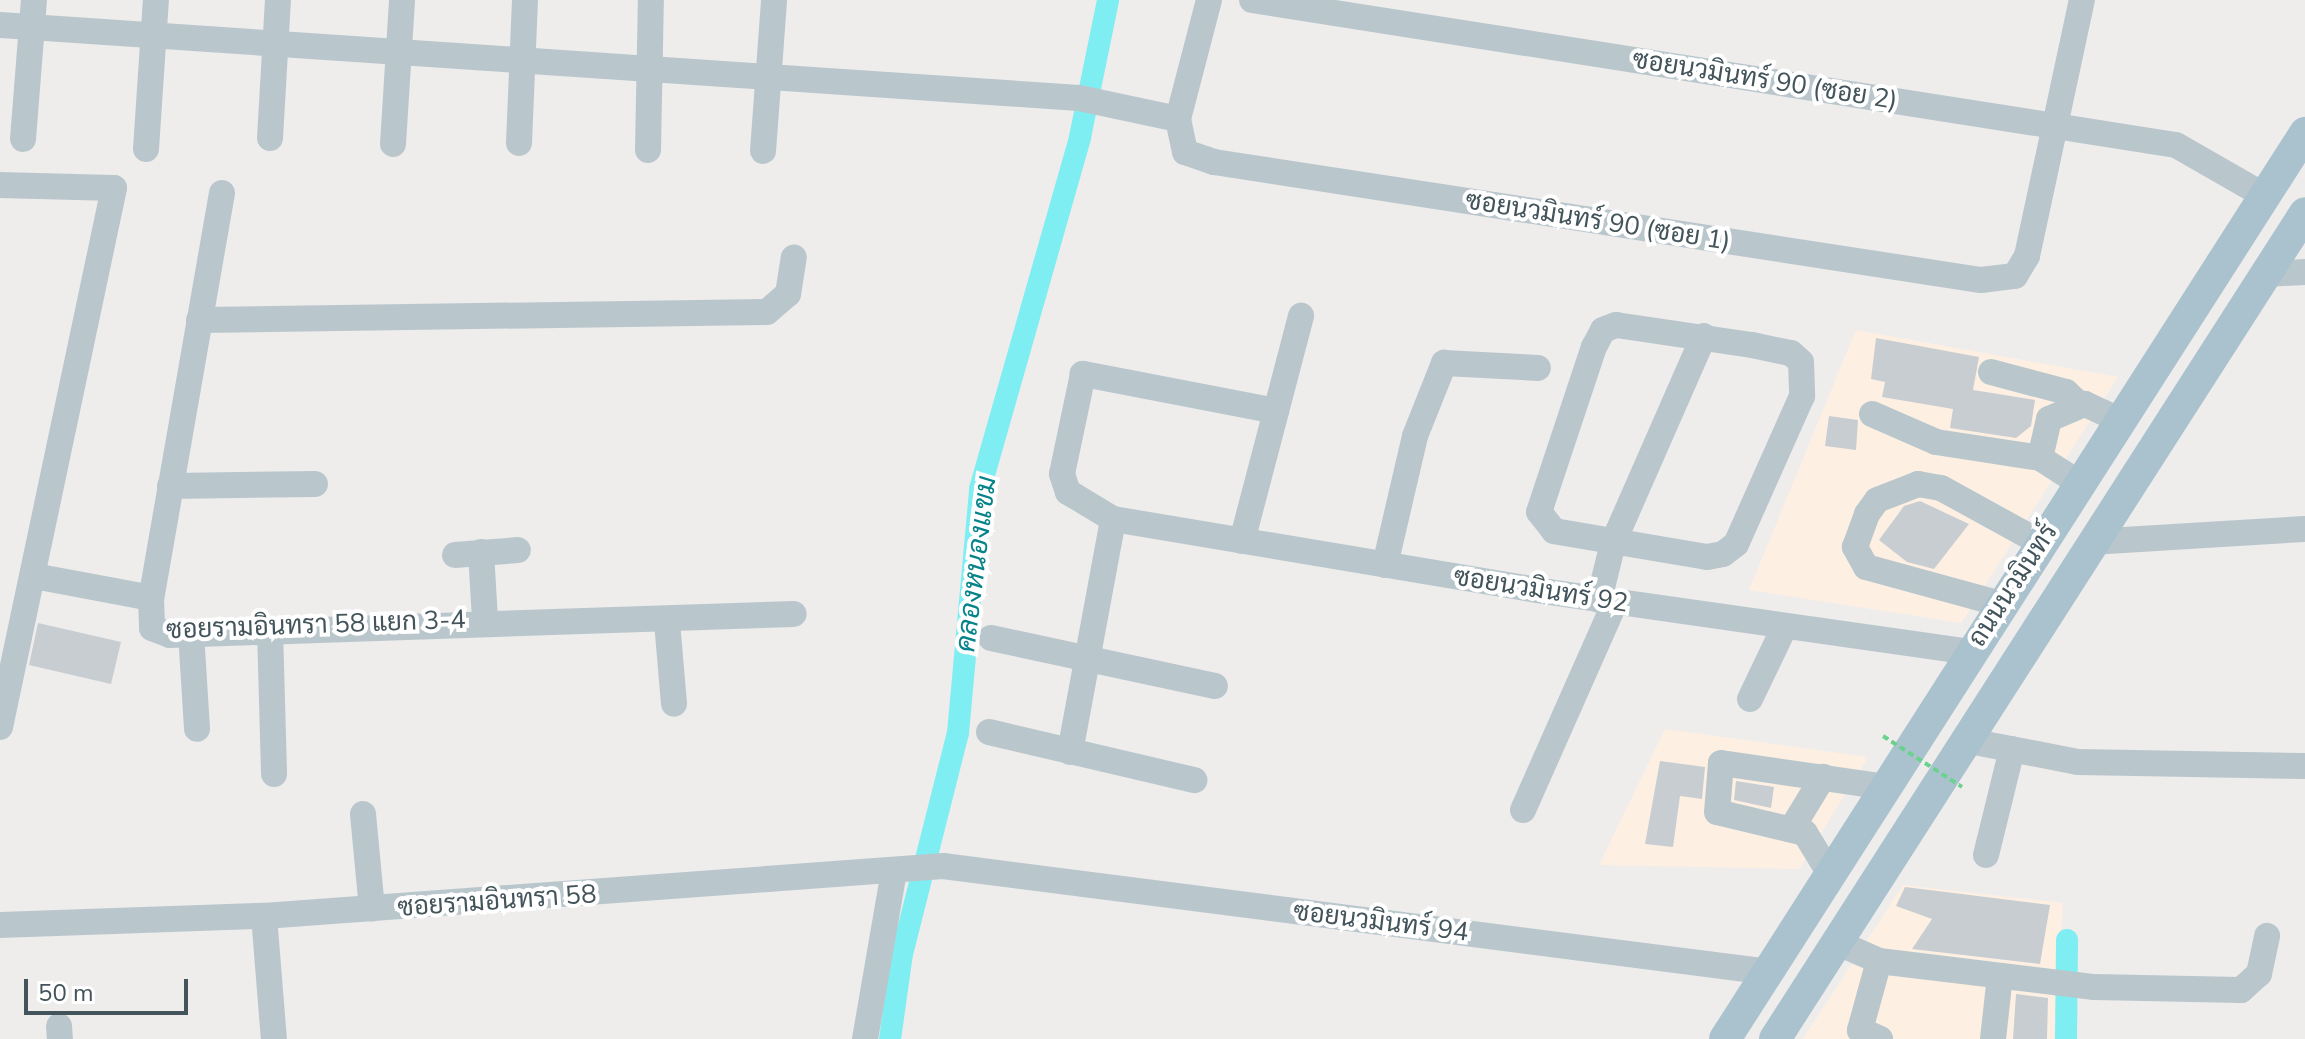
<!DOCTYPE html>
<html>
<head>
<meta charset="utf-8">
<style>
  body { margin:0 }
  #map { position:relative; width:2305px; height:1039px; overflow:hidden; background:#efecec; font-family:"Nunito Sans",Sarabun,sans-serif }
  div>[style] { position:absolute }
  .commercial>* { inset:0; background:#fdf0e2 }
  .canal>* { height:22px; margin:-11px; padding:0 11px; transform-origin:11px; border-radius:11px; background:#7feef2 }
  .building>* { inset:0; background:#c8cdd2 }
  .minor>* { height:26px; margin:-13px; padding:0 13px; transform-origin:13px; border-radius:13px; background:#b9c7cd }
  .major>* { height:32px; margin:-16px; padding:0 16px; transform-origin:16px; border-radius:16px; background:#a9c2ce }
  .path-bridge>* { height:4px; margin-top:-2px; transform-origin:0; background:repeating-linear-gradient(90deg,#6bd28d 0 6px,transparent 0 10px) }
  span { translate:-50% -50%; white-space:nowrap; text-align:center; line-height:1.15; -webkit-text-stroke:8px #fff; paint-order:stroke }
  .street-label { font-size:26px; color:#43545b }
  .water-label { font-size:28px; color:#058388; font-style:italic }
  .scale { position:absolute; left:24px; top:979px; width:164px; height:36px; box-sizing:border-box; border:4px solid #43545b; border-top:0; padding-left:10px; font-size:24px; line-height:28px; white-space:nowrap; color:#43545b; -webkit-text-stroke:6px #fff; paint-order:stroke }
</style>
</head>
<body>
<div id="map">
  <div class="commercial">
    <div style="clip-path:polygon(1856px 330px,2118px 377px,1961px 623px,1749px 590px)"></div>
    <div style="clip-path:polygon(1665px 729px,1868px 757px,1799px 869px,1599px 865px)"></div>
    <div style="clip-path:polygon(1903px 885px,2063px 903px,2054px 1039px,1803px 1039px)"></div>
  </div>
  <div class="canal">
    <div style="left:890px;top:1039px;width:86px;rotate:-82deg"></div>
    <div style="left:902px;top:954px;width:228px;rotate:-75.8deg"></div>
    <div style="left:958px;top:733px;width:245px;rotate:-84.8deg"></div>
    <div style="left:980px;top:489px;width:366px;rotate:-74.1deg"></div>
    <div style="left:1080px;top:137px;width:140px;rotate:-78.4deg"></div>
    <div style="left:2066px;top:1039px;width:99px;rotate:-89.4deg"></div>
  </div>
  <div class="building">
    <div style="clip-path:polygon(1876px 338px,1979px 357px,1973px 390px,2035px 400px,2031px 426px,2016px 438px,1950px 428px,1953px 409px,1882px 397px,1885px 382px,1871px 379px)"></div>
    <div style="clip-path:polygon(1829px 416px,1858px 420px,1856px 450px,1825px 446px)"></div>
    <div style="clip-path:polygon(1920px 501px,1969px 524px,1934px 569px,1907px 562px,1879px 540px,1904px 506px)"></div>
    <div style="clip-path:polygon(38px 623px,121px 642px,111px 684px,29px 665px)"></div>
    <div style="clip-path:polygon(1660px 761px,1705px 767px,1702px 799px,1680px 796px,1673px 847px,1645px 844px)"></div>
    <div style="clip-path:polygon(1736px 781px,1774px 787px,1771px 808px,1734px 800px)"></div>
    <div style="clip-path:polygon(1905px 887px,2050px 905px,2040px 964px,1912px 949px,1932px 919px,1896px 906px)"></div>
    <div style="clip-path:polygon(2016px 994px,2048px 998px,2047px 1039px,2013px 1039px)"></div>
  </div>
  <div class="minor">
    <div style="left:1209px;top:0;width:123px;rotate:104.6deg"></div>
    <div style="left:1178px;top:119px;width:34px;rotate:78deg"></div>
    <div style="left:1185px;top:152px;width:31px;rotate:19deg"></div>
    <div style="left:1214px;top:162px;width:776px;rotate:8.75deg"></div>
    <div style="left:1981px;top:280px;width:34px;rotate:-7deg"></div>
    <div style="left:2015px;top:276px;width:23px;rotate:-59deg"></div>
    <div style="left:2027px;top:256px;width:262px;rotate:-77.9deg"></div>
    <div style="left:1252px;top:0;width:935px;rotate:8.92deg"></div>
    <div style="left:2176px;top:145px;width:103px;rotate:29.8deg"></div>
    <div style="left:0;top:25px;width:1081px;rotate:3.87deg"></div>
    <div style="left:1079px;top:98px;width:101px;rotate:12deg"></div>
    <div style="left:270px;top:138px;width:138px;rotate:-86.7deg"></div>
    <div style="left:23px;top:139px;width:139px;rotate:-85.5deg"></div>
    <div style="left:519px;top:143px;width:143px;rotate:-87.6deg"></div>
    <div style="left:393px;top:144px;width:144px;rotate:-86.4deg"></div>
    <div style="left:146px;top:149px;width:149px;rotate:-86.2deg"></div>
    <div style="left:648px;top:150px;width:150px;rotate:-88.9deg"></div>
    <div style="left:763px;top:151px;width:151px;rotate:-85.8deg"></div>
    <div style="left:0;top:185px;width:114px;rotate:1.5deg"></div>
    <div style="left:114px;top:188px;width:551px;rotate:101.94deg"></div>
    <div style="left:222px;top:193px;width:411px;rotate:99.9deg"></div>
    <div style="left:151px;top:598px;width:30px;rotate:88deg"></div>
    <div style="left:152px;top:628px;width:19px;rotate:21deg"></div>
    <div style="left:170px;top:635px;width:624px;rotate:-1.93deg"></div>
    <div style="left:2265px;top:274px;width:40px;rotate:-2.9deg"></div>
    <div style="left:199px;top:320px;width:568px;rotate:-0.81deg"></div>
    <div style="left:767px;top:312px;width:28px;rotate:-41deg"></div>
    <div style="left:788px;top:294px;width:37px;rotate:-81deg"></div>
    <div style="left:1616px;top:325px;width:137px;rotate:8.4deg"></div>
    <div style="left:1752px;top:345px;width:40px;rotate:12deg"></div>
    <div style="left:1791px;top:353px;width:13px;rotate:42deg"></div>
    <div style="left:1801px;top:362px;width:34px;rotate:88deg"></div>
    <div style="left:1802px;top:396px;width:162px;rotate:114deg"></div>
    <div style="left:1736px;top:544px;width:16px;rotate:142deg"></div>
    <div style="left:1723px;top:554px;width:16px;rotate:169deg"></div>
    <div style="left:1707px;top:557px;width:155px;rotate:-170.4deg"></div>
    <div style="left:1554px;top:531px;width:24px;rotate:-128deg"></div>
    <div style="left:1539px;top:512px;width:174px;rotate:-71.6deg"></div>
    <div style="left:1594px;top:347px;width:19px;rotate:-62deg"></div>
    <div style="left:1603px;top:330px;width:14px;rotate:-21deg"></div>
    <div style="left:1991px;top:372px;width:78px;rotate:14.9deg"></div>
    <div style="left:2066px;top:392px;width:18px;rotate:43deg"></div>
    <div style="left:1276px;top:411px;width:197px;rotate:-169.1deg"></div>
    <div style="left:1083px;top:374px;width:102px;rotate:101.9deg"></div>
    <div style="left:1062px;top:474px;width:19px;rotate:72deg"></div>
    <div style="left:1068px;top:492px;width:52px;rotate:31deg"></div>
    <div style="left:1113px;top:519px;width:442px;rotate:9.5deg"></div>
    <div style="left:1549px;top:592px;width:425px;rotate:8.1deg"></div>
    <div style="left:1872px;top:414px;width:70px;rotate:23.6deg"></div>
    <div style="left:1936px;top:442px;width:105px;rotate:8.7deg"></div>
    <div style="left:2079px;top:483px;width:46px;rotate:-147.3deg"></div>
    <div style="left:2040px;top:458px;width:40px;rotate:-77deg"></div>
    <div style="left:2049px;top:419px;width:39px;rotate:-23deg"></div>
    <div style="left:2085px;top:404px;width:38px;rotate:25deg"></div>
    <div style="left:170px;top:486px;width:145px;rotate:-0.8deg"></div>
    <div style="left:1242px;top:541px;width:233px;rotate:-75.3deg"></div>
    <div style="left:2091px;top:542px;width:214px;rotate:-3.5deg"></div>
    <div style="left:481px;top:552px;width:68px;rotate:86.6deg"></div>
    <div style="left:455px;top:555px;width:63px;rotate:-4.5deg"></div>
    <div style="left:1385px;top:565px;width:132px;rotate:-76.9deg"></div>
    <div style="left:1415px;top:436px;width:79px;rotate:-68.3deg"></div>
    <div style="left:1444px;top:363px;width:94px;rotate:3deg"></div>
    <div style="left:34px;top:576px;width:119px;rotate:10.6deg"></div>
    <div style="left:1599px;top:600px;width:59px;rotate:-76.2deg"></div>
    <div style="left:1613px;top:543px;width:226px;rotate:-66.3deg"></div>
    <div style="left:2001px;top:604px;width:140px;rotate:-164.7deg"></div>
    <div style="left:1866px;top:567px;width:23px;rotate:-119deg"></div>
    <div style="left:1855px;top:547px;width:35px;rotate:-70deg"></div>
    <div style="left:1867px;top:514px;width:17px;rotate:-54deg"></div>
    <div style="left:1877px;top:500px;width:44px;rotate:-21.3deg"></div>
    <div style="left:1918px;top:484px;width:23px;rotate:10deg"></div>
    <div style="left:1941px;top:488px;width:114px;rotate:28.8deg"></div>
    <div style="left:667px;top:622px;width:82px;rotate:85.1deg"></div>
    <div style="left:270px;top:629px;width:145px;rotate:88.4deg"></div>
    <div style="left:191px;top:633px;width:96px;rotate:86.4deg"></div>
    <div style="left:991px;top:638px;width:229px;rotate:12.1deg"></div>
    <div style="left:1750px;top:699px;width:81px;rotate:-64.4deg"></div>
    <div style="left:989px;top:732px;width:211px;rotate:13.2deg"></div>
    <div style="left:1964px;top:740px;width:116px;rotate:10.9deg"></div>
    <div style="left:2078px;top:762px;width:227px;rotate:1deg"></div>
    <div style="left:1070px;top:752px;width:237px;rotate:-79.5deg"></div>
    <div style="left:1523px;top:810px;width:227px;rotate:-66.1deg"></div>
    <div style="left:363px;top:814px;width:95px;rotate:84.6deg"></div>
    <div style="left:1792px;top:828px;width:60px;rotate:-58.7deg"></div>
    <div style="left:1986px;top:855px;width:109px;rotate:-76.2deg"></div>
    <div style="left:1830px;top:874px;width:48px;rotate:-121.4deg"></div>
    <div style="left:1805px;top:833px;width:90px;rotate:-166.6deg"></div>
    <div style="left:1717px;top:812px;width:49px;rotate:-85.3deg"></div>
    <div style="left:1721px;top:763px;width:166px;rotate:8.3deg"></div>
    <div style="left:264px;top:916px;width:123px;rotate:85.4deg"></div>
    <div style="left:0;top:925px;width:264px;rotate:-2deg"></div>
    <div style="left:264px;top:916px;width:681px;rotate:-4.21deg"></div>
    <div style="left:943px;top:866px;width:833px;rotate:7.31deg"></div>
    <div style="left:1836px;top:942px;width:47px;rotate:23.8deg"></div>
    <div style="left:1879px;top:961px;width:217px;rotate:6.9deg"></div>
    <div style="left:2094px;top:987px;width:147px;rotate:1.2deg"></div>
    <div style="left:2241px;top:990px;width:24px;rotate:-42deg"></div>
    <div style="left:2259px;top:974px;width:39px;rotate:-78deg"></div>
    <div style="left:1879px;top:961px;width:72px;rotate:105.4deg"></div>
    <div style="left:1860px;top:1030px;width:22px;rotate:24deg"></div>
    <div style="left:59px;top:1026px;width:13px;rotate:86deg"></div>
    <div style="left:865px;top:1039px;width:170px;rotate:-80.2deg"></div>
    <div style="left:1993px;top:1039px;width:63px;rotate:-83.7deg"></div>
  </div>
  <div class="major">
    <div style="left:1725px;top:1039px;width:1076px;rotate:-57.37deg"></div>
    <div style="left:1775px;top:1039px;width:981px;rotate:-57.31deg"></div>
  </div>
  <div class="path-bridge">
    <div style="left:1883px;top:736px;width:94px;rotate:32.8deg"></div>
  </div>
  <div class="street-label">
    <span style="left:1765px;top:80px;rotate:9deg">ซอยนวมินทร์ 90 (ซอย 2)</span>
    <span style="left:1598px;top:221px;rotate:9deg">ซอยนวมินทร์ 90 (ซอย 1)</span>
    <span style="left:2013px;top:585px;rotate:-57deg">ถนนนวมินทร์</span>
    <span style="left:1541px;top:590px;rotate:9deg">ซอยนวมินทร์ 92</span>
    <span style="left:316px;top:625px;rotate:-2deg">ซอยรามอินทรา 58 แยก 3-4</span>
    <span style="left:497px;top:901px;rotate:-4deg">ซอยรามอินทรา 58</span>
    <span style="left:1381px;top:922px;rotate:7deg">ซอยนวมินทร์ 94</span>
  </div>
  <div class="water-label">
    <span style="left:976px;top:564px;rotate:-83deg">คลองหนองแขม</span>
  </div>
  <div class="scale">50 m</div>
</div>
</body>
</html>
